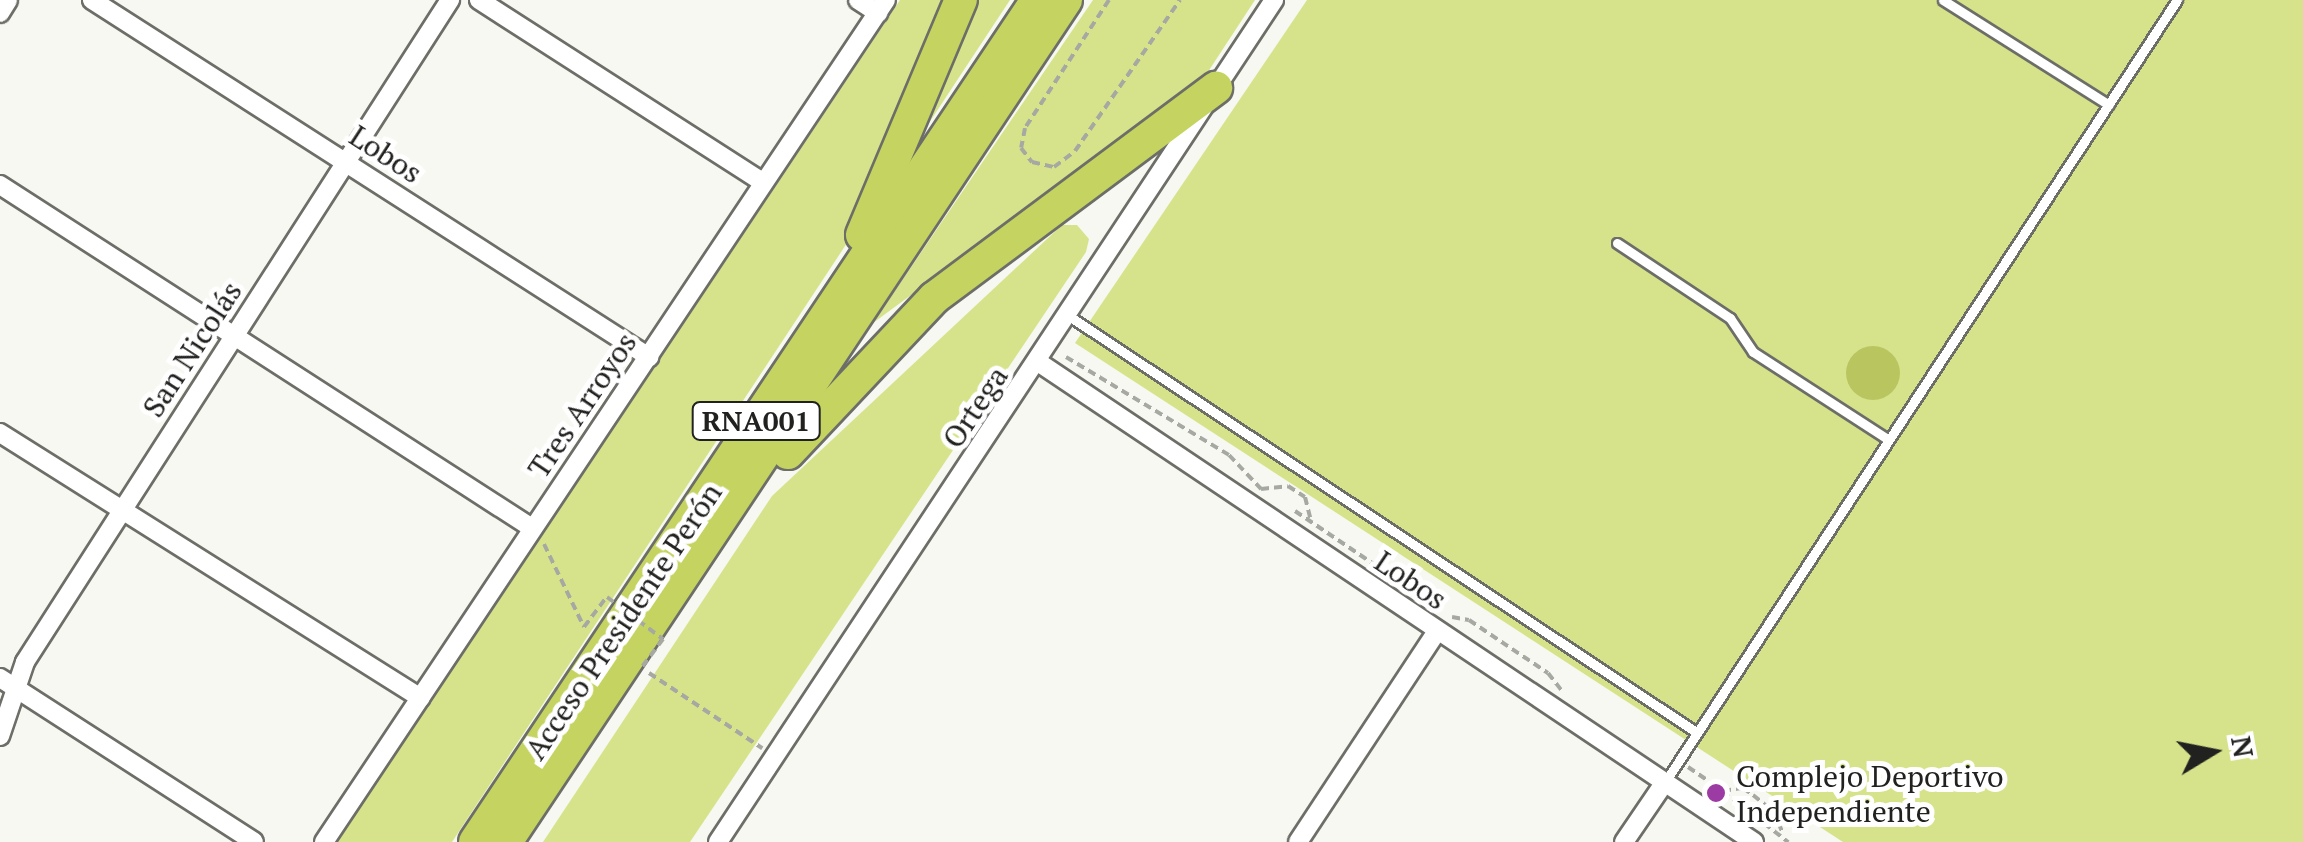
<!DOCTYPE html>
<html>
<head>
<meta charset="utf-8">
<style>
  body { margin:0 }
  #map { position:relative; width:2303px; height:842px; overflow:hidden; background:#f6f8f1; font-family:"PT Serif",serif }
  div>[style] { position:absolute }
  .green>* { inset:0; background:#d7e38b }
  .water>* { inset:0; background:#b9c660 }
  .round { border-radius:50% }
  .path>* { height:4px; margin-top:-2px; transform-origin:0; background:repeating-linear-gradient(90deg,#a6a8a2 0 8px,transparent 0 13px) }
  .roads { filter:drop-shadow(2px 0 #6d6e68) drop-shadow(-2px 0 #6d6e68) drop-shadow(0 2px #6d6e68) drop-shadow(0 -2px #6d6e68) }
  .lane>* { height:9px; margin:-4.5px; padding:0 4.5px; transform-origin:4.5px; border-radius:4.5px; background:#fff }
  .street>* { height:18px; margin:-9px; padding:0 9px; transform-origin:9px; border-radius:9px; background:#fff }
  .highway>* { height:32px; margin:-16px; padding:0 16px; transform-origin:16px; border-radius:16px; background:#c5d360 }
  .path-bridge>* { height:4px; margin-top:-2px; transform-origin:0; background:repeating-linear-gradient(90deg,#a6a8a2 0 8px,transparent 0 13px) }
  .dots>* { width:28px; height:28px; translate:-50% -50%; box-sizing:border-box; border:5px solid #fff; border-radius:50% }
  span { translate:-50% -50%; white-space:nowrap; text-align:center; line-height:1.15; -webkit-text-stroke:10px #fff; paint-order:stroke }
  .shield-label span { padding:2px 8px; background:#fff; border:2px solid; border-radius:8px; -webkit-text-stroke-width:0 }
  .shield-label { font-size:28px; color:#21211f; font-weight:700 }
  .street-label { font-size:30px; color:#21211f }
  .poi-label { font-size:30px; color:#21211f }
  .left { translate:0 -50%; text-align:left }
  .north { position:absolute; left:2163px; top:702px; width:100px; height:100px; -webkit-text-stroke:8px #fff; paint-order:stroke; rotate:80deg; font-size:28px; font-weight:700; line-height:40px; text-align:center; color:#21211f }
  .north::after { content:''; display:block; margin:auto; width:35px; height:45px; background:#21211f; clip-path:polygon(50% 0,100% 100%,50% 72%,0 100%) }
</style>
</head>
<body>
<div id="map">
  <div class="green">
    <div style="clip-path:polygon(900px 0,956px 0,851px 237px,452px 842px,337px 842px)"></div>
    <div style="clip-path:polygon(972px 0,1010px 0,923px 132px)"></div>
    <div style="clip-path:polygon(1093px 0,1255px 0,1202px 81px,873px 323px)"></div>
    <div style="clip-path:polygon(1307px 0,2303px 0,2303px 842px,1843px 842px,1075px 343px)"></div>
    <div style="clip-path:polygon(1062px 225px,1077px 225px,1089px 239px,1086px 252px,690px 842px,543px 842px,772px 496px)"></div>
  </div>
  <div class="water">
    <div class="round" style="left:1846px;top:346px;width:54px;height:54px"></div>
  </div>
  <div class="path">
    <div style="left:1109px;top:0;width:153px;rotate:123.3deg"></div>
    <div style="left:1025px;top:128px;width:20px;rotate:101deg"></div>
    <div style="left:1021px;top:148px;width:18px;rotate:52deg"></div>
    <div style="left:1032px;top:162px;width:23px;rotate:13deg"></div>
    <div style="left:1054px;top:167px;width:26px;rotate:-37deg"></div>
    <div style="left:1075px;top:151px;width:184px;rotate:-55.2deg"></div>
    <div style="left:1066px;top:357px;width:190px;rotate:31deg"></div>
    <div style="left:1229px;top:455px;width:47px;rotate:46.7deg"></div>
    <div style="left:1261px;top:489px;width:27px;rotate:-6deg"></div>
    <div style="left:1288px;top:486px;width:20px;rotate:33deg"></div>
    <div style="left:1305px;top:497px;width:25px;rotate:76deg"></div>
    <div style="left:1295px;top:511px;width:156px;rotate:34deg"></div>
    <div style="left:544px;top:544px;width:92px;rotate:64.3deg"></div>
    <div style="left:1452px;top:617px;width:17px;rotate:10deg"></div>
    <div style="left:1469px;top:620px;width:95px;rotate:33.9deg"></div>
    <div style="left:1548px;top:673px;width:23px;rotate:52deg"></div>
    <div style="left:649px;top:673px;width:136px;rotate:33.6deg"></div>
    <div style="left:1688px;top:767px;width:42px;rotate:34.4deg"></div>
    <div style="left:1723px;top:791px;width:20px;rotate:-9deg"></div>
    <div style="left:1743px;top:788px;width:12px;rotate:35deg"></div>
    <div style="left:1753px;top:795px;width:26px;rotate:39deg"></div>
    <div style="left:1773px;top:811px;width:24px;rotate:66deg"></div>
    <div style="left:1723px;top:791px;width:83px;rotate:38.1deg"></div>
  </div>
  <div class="roads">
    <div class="lane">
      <div style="left:1943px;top:0;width:196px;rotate:32.3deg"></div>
      <div style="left:1617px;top:243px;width:136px;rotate:33.6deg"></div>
      <div style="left:1730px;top:318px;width:41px;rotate:55.9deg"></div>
      <div style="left:1753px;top:352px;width:158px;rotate:32.9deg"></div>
      <div style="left:1069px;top:316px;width:749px;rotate:33.56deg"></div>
      <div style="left:1665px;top:782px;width:935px;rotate:-56.79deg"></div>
    </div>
    <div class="street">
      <div style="left:92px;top:0;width:662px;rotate:32.66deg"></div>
      <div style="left:479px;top:0;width:337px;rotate:32.7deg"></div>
      <div style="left:858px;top:0;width:24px;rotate:33deg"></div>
      <div style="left:0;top:13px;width:15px;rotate:-58deg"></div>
      <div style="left:0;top:185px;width:633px;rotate:32.81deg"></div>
      <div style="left:1038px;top:362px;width:862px;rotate:33.84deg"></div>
      <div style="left:0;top:433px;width:497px;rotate:32.2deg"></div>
      <div style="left:0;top:678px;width:302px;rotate:32.8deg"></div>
      <div style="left:0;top:736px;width:78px;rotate:-71.3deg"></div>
      <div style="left:25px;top:662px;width:787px;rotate:-57.3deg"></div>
      <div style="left:324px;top:842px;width:1012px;rotate:-56.28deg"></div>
      <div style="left:718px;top:842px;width:1009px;rotate:-56.56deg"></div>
      <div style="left:1298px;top:842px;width:253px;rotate:-56.6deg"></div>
      <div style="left:1624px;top:842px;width:73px;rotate:-55.7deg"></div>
    </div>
    <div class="highway">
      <div style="left:862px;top:235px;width:255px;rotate:-67.2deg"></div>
      <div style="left:788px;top:453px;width:213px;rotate:-46.7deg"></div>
      <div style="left:934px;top:298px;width:352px;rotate:-36.7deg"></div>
      <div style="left:475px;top:842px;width:1012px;rotate:-56.28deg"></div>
      <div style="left:506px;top:842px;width:1011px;rotate:-56.37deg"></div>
    </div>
  </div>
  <div class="path-bridge">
    <div style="left:584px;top:627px;width:38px;rotate:-53deg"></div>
    <div style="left:607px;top:597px;width:70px;rotate:36.9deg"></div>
    <div style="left:663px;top:639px;width:36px;rotate:127deg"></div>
  </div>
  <div class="dots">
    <div style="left:1716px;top:793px;background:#9c3ba3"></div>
  </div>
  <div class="shield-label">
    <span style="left:756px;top:421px">RNA001</span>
  </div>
  <div class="street-label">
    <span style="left:386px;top:154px;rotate:33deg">Lobos</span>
    <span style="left:192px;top:349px;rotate:-57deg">San Nicolás</span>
    <span style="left:582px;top:405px;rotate:-56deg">Tres Arroyos</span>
    <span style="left:975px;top:407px;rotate:-56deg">Ortega</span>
    <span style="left:1411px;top:580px;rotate:34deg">Lobos</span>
    <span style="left:623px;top:621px;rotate:-56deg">Acceso Presidente Perón</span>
  </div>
  <div class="poi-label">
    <span class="left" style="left:1736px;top:793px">Complejo Deportivo<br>Independiente</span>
  </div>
  <div class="north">N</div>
</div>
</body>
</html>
